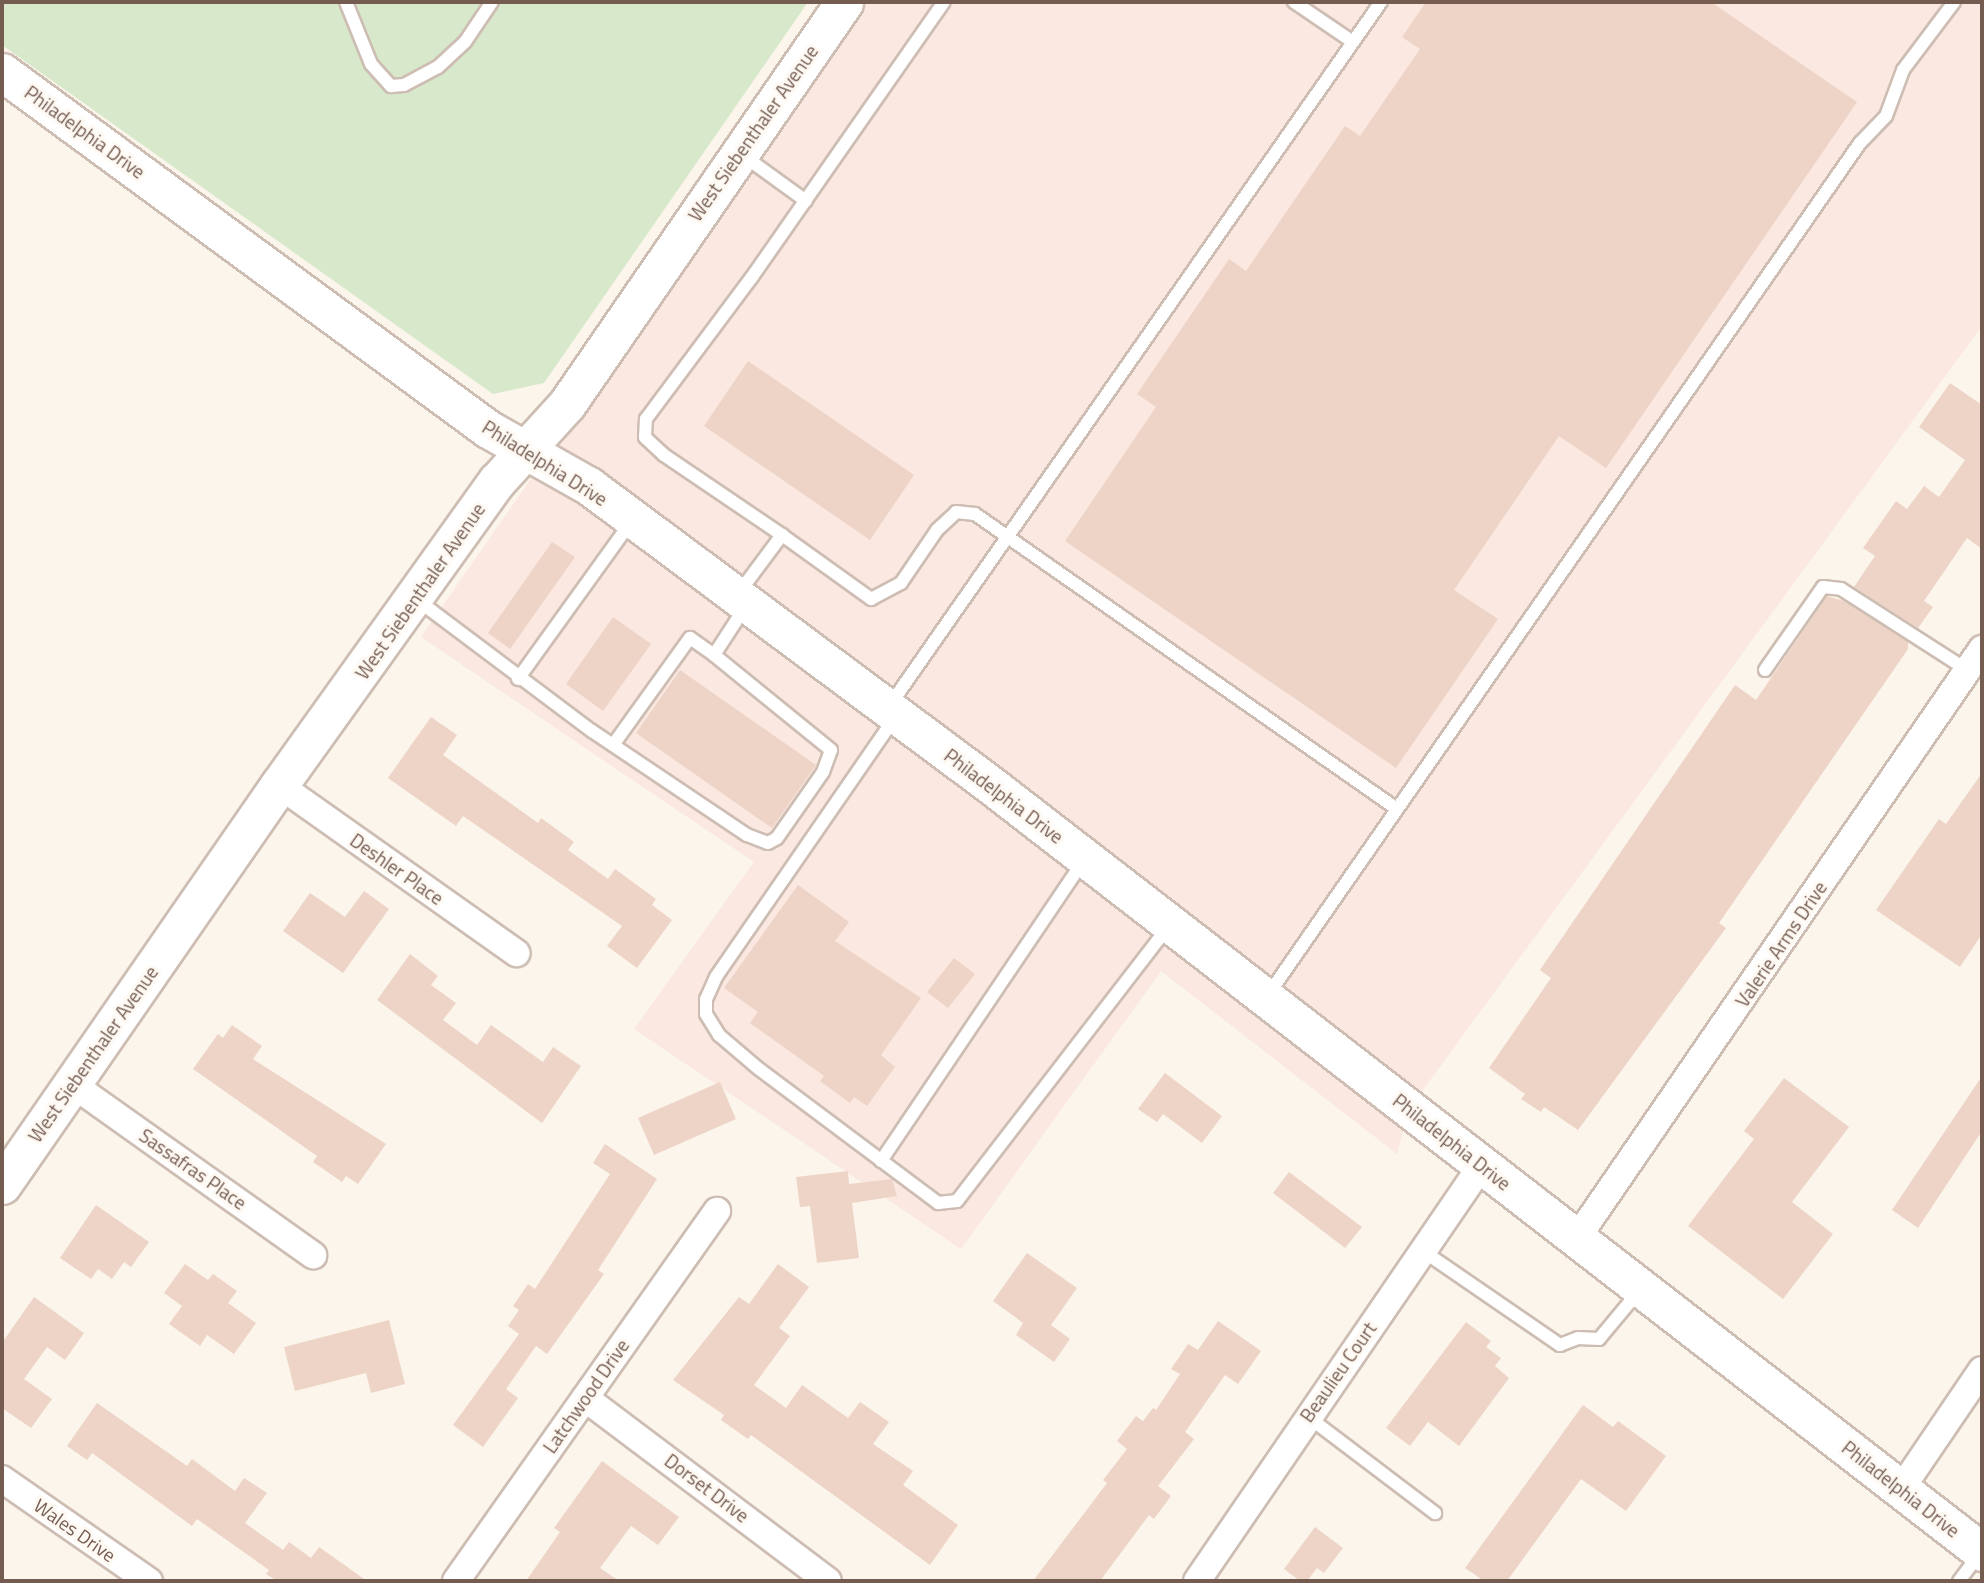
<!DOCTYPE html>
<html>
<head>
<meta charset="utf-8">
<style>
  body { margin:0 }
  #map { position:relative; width:1984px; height:1583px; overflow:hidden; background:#fbf5ec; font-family:"Titillium Web",sans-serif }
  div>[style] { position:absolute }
  .commercial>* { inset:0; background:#fae8e1 }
  .green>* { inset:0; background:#d8e8cb }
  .building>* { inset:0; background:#eed4c6 }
  .roads { filter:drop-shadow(2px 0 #cdbdb3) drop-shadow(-2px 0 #cdbdb3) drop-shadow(0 2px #cdbdb3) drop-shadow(0 -2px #cdbdb3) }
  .service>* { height:12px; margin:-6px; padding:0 6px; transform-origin:6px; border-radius:6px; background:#fff }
  .minor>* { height:26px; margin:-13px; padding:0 13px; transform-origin:13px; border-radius:13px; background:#fff }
  .secondary>* { height:37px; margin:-18.5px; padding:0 18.5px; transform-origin:18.5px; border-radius:18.5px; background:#fff }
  span { translate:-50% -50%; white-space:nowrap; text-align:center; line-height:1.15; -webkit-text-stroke:6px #fef9f3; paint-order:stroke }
  .street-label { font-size:19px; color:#745c51 }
  .frame { position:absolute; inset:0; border:4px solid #745c51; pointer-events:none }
</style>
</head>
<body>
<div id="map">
  <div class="commercial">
    <div style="clip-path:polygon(862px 2px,1982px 2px,1982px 326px,1409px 1109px,1397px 1154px,1161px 971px,961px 1249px,634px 1029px,754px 862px,421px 637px)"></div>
  </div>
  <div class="green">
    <div style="clip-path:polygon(2px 2px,808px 2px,544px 383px,493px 394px,2px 45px)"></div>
  </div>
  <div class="building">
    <div style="clip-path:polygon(1426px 2px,1711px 2px,1857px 102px,1606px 468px,1559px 436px,1454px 590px,1498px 619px,1396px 768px,1065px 541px,1156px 407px,1137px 394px,1229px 259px,1246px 271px,1345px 126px,1360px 136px,1420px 49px,1402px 37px)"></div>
    <div style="clip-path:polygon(748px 361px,914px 475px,870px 540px,704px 426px)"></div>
    <div style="clip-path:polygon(1950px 383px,1982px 405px,1982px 549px,1967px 538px,1924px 601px,1933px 607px,1918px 628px,1854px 587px,1875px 556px,1863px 548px,1896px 501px,1907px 509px,1924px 486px,1939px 497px,1965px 460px,1919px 427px)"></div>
    <div style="clip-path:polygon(552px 542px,575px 557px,510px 649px,488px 633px)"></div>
    <div style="clip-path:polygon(1827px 596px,1844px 601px,1908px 642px,1908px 649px,1719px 923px,1726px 928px,1578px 1130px,1544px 1107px,1541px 1112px,1521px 1099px,1525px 1094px,1489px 1068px,1551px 978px,1540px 970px,1735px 685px,1756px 700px)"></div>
    <div style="clip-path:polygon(613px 617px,651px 644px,603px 711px,566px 684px)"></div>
    <div style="clip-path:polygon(680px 670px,816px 765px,772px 828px,636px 733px)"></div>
    <div style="clip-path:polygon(431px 717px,457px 735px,443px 755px,538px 823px,541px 818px,574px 842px,568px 850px,608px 879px,615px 869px,656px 899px,652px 905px,672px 920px,637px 968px,607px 946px,622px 926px,463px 816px,456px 826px,388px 778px)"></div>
    <div style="clip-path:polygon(1982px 773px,1982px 934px,1960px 967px,1876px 910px,1939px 819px,1946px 824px)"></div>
    <div style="clip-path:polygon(798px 885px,849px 922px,835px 941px,921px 998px,881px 1055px,895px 1067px,867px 1106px,854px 1097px,850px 1103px,820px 1081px,824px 1076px,750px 1023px,758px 1012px,724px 988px)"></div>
    <div style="clip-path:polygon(364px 891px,389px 909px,343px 973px,283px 931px,310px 893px,345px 917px)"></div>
    <div style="clip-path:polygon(410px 954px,438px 976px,431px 985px,456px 1003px,443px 1020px,477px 1045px,491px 1025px,543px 1062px,553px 1047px,581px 1066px,542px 1123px,377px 1000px)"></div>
    <div style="clip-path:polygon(954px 958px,975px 974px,948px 1008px,927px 992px)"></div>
    <div style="clip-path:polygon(232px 1025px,262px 1046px,253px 1059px,386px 1144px,358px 1184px,346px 1176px,342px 1182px,313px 1162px,317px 1156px,193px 1069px,218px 1034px,223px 1038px)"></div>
    <div style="clip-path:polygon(1165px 1073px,1222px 1116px,1202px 1143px,1163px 1114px,1157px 1122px,1138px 1109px)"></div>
    <div style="clip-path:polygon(1982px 1076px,1982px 1131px,1918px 1228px,1892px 1210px)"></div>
    <div style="clip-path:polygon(1784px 1078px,1849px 1127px,1792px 1202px,1833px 1234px,1783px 1299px,1688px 1226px,1754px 1139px,1744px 1131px)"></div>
    <div style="clip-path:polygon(720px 1082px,736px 1119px,654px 1155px,638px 1118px)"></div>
    <div style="clip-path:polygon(605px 1144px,657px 1179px,598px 1270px,604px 1274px,547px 1354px,536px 1346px,506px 1389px,518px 1398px,483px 1447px,453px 1425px,519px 1334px,508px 1326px,519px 1310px,513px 1306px,528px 1284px,535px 1289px,610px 1174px,593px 1163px)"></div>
    <div style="clip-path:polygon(848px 1171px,849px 1184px,892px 1179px,897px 1196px,852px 1203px,859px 1258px,817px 1263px,810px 1206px,800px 1207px,796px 1177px)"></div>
    <div style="clip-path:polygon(1289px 1172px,1362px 1227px,1345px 1248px,1273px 1193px)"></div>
    <div style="clip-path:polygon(96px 1205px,149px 1242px,131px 1267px,124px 1262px,112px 1279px,98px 1269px,91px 1279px,60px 1258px)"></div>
    <div style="clip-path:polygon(1027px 1253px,1077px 1288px,1051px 1325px,1070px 1339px,1054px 1362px,1016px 1335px,1023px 1323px,993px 1301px)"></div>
    <div style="clip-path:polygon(185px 1264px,208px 1280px,213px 1274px,237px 1291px,228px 1303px,256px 1323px,234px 1354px,207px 1335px,200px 1346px,169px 1324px,182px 1306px,164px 1293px)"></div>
    <div style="clip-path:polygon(778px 1264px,809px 1287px,779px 1328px,790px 1336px,754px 1385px,786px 1408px,802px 1385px,848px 1418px,860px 1402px,889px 1422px,873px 1444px,913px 1471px,903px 1485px,958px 1525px,930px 1565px,751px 1435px,748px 1439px,721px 1420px,724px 1415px,673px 1380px,739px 1297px,749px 1304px)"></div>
    <div style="clip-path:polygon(34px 1297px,84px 1333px,65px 1360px,47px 1347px,24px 1379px,52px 1399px,31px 1428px,2px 1408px,2px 1343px)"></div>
    <div style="clip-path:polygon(389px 1320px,405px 1384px,371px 1393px,366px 1373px,295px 1391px,284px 1347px)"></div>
    <div style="clip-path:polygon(1218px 1321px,1261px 1351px,1238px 1384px,1225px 1375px,1185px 1432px,1194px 1439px,1158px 1486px,1171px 1496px,1154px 1519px,1149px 1515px,1100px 1581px,1033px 1581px,1107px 1483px,1103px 1480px,1127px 1449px,1117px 1441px,1136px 1416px,1143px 1421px,1153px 1408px,1156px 1410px,1180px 1374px,1171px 1369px,1188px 1344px,1198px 1350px)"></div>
    <div style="clip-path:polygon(1466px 1322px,1491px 1341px,1486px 1347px,1501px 1358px,1495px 1366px,1509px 1378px,1459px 1446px,1428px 1422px,1410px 1446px,1386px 1428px)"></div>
    <div style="clip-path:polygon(97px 1403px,187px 1466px,192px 1459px,235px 1491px,244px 1478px,267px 1493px,245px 1523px,283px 1550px,289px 1542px,311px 1558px,319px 1547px,367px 1581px,277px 1581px,266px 1574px,269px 1570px,197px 1519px,192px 1526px,92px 1453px,87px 1460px,67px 1446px)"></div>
    <div style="clip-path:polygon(1583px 1405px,1613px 1427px,1618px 1421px,1666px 1456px,1626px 1511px,1581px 1479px,1507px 1581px,1484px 1581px,1465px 1568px)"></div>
    <div style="clip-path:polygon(602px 1461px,679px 1517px,658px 1545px,631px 1526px,600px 1568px,619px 1581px,526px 1581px,560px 1532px,554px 1528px)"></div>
    <div style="clip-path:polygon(1315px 1527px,1343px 1548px,1324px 1573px,1317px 1568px,1307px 1581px,1300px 1581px,1284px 1569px)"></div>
  </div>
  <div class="roads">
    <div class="service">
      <div style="left:346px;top:2px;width:67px;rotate:68deg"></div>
      <div style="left:371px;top:64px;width:30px;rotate:48deg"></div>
      <div style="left:391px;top:86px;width:13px;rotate:-4deg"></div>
      <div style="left:404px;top:85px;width:38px;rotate:-28deg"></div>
      <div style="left:438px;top:67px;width:37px;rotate:-43deg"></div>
      <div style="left:465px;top:42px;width:48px;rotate:-56deg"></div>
      <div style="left:1294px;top:2px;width:71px;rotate:34.1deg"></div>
      <div style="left:741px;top:154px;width:80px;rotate:35.9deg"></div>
      <div style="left:782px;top:535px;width:110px;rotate:35.7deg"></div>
      <div style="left:871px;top:599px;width:34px;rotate:-28deg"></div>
      <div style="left:901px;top:583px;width:64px;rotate:-55.8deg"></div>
      <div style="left:937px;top:530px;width:26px;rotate:-43deg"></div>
      <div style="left:956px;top:512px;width:19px;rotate:6deg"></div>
      <div style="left:975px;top:514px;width:515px;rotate:34.96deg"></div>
      <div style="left:738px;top:594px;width:74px;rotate:-53.3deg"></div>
      <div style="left:782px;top:535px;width:143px;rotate:-145.9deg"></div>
      <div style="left:664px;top:455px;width:26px;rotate:-137deg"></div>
      <div style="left:645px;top:437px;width:18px;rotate:-87deg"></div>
      <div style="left:646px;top:419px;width:177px;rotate:-53.3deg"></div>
      <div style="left:752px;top:277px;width:335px;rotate:-55.1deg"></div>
      <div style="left:416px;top:599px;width:220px;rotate:36.9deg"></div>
      <div style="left:592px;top:731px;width:187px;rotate:33.9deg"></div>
      <div style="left:747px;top:835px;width:22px;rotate:21deg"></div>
      <div style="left:768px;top:843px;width:10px;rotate:-29deg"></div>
      <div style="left:777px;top:838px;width:80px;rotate:-55.1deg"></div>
      <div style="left:823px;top:772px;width:23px;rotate:-70deg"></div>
      <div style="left:831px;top:750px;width:151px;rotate:-140.9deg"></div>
      <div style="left:714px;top:655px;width:57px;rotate:-57.1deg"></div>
      <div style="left:1765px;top:670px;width:101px;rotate:-55.1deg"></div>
      <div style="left:1823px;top:587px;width:18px;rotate:6deg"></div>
      <div style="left:1841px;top:589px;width:150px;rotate:32.7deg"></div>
      <div style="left:518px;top:679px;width:193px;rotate:-54.3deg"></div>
      <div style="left:890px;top:705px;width:857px;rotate:-55.07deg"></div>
      <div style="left:896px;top:716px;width:317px;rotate:124.6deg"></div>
      <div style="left:716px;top:977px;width:24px;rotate:114deg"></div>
      <div style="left:706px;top:999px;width:15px;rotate:90deg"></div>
      <div style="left:706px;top:1014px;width:25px;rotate:58deg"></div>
      <div style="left:719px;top:1035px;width:52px;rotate:40.4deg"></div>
      <div style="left:759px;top:1069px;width:224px;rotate:36.8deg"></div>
      <div style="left:938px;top:1203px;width:19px;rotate:-6deg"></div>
      <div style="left:957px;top:1201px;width:346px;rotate:-52.4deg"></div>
      <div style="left:613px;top:745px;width:132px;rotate:-54.3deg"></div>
      <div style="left:690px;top:638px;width:29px;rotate:35deg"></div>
      <div style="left:1268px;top:995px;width:1037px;rotate:-55.21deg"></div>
      <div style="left:1860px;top:143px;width:37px;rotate:-46deg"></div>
      <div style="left:1886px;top:116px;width:49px;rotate:-69.7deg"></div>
      <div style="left:1903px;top:70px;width:85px;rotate:-53.1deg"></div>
      <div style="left:881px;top:1161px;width:362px;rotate:-56deg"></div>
      <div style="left:1423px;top:1251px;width:166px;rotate:34.5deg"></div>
      <div style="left:1560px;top:1345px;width:19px;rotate:-21deg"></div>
      <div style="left:1578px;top:1338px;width:21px;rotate:3deg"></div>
      <div style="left:1599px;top:1339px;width:62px;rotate:-50.2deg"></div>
      <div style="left:1307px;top:1416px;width:161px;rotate:37.2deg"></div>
      <div style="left:1959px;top:1581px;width:34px;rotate:-53deg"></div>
    </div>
    <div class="minor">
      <div style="left:279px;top:785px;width:291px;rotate:35.3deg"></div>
      <div style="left:72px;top:1084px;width:296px;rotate:35.4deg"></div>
      <div style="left:1577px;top:1238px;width:715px;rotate:-55.49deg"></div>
      <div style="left:585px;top:1398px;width:304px;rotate:37deg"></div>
      <div style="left:2px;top:1479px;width:179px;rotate:34.8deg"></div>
      <div style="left:1901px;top:1489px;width:144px;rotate:-55.8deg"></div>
      <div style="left:456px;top:1581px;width:453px;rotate:-54.8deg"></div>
      <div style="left:1197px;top:1581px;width:504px;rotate:-55.59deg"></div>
    </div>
    <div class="secondary">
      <div style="left:2px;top:72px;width:603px;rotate:36.3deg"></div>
      <div style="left:488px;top:429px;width:116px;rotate:29.4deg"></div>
      <div style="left:589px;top:486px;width:502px;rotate:36.66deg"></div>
      <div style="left:992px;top:786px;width:1252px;rotate:37.73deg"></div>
      <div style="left:2px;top:1185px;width:487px;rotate:-55.3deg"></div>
      <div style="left:279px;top:785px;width:374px;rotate:-54.4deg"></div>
      <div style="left:497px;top:481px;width:104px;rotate:-47.7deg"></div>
      <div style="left:567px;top:404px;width:488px;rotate:-55.4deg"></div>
    </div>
  </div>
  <div class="street-label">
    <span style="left:85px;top:132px;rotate:36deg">Philadelphia Drive</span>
    <span style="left:753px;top:133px;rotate:-55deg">West Siebenthaler Avenue</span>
    <span style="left:545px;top:463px;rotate:32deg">Philadelphia Drive</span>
    <span style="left:420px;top:591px;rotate:-55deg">West Siebenthaler Avenue</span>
    <span style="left:1004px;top:796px;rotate:37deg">Philadelphia Drive</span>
    <span style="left:397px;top:869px;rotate:35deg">Deshler Place</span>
    <span style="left:1781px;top:944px;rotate:-56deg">Valerie Arms Drive</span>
    <span style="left:93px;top:1054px;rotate:-55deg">West Siebenthaler Avenue</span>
    <span style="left:1452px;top:1142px;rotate:38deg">Philadelphia Drive</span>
    <span style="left:193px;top:1169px;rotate:35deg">Sassafras Place</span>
    <span style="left:1338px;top:1372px;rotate:-55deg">Beaulieu Court</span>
    <span style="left:586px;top:1396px;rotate:-55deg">Latchwood Drive</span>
    <span style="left:707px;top:1488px;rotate:37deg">Dorset Drive</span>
    <span style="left:1901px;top:1489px;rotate:38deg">Philadelphia Drive</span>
    <span style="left:75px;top:1530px;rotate:35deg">Wales Drive</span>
  </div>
  <div class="frame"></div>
</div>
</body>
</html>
